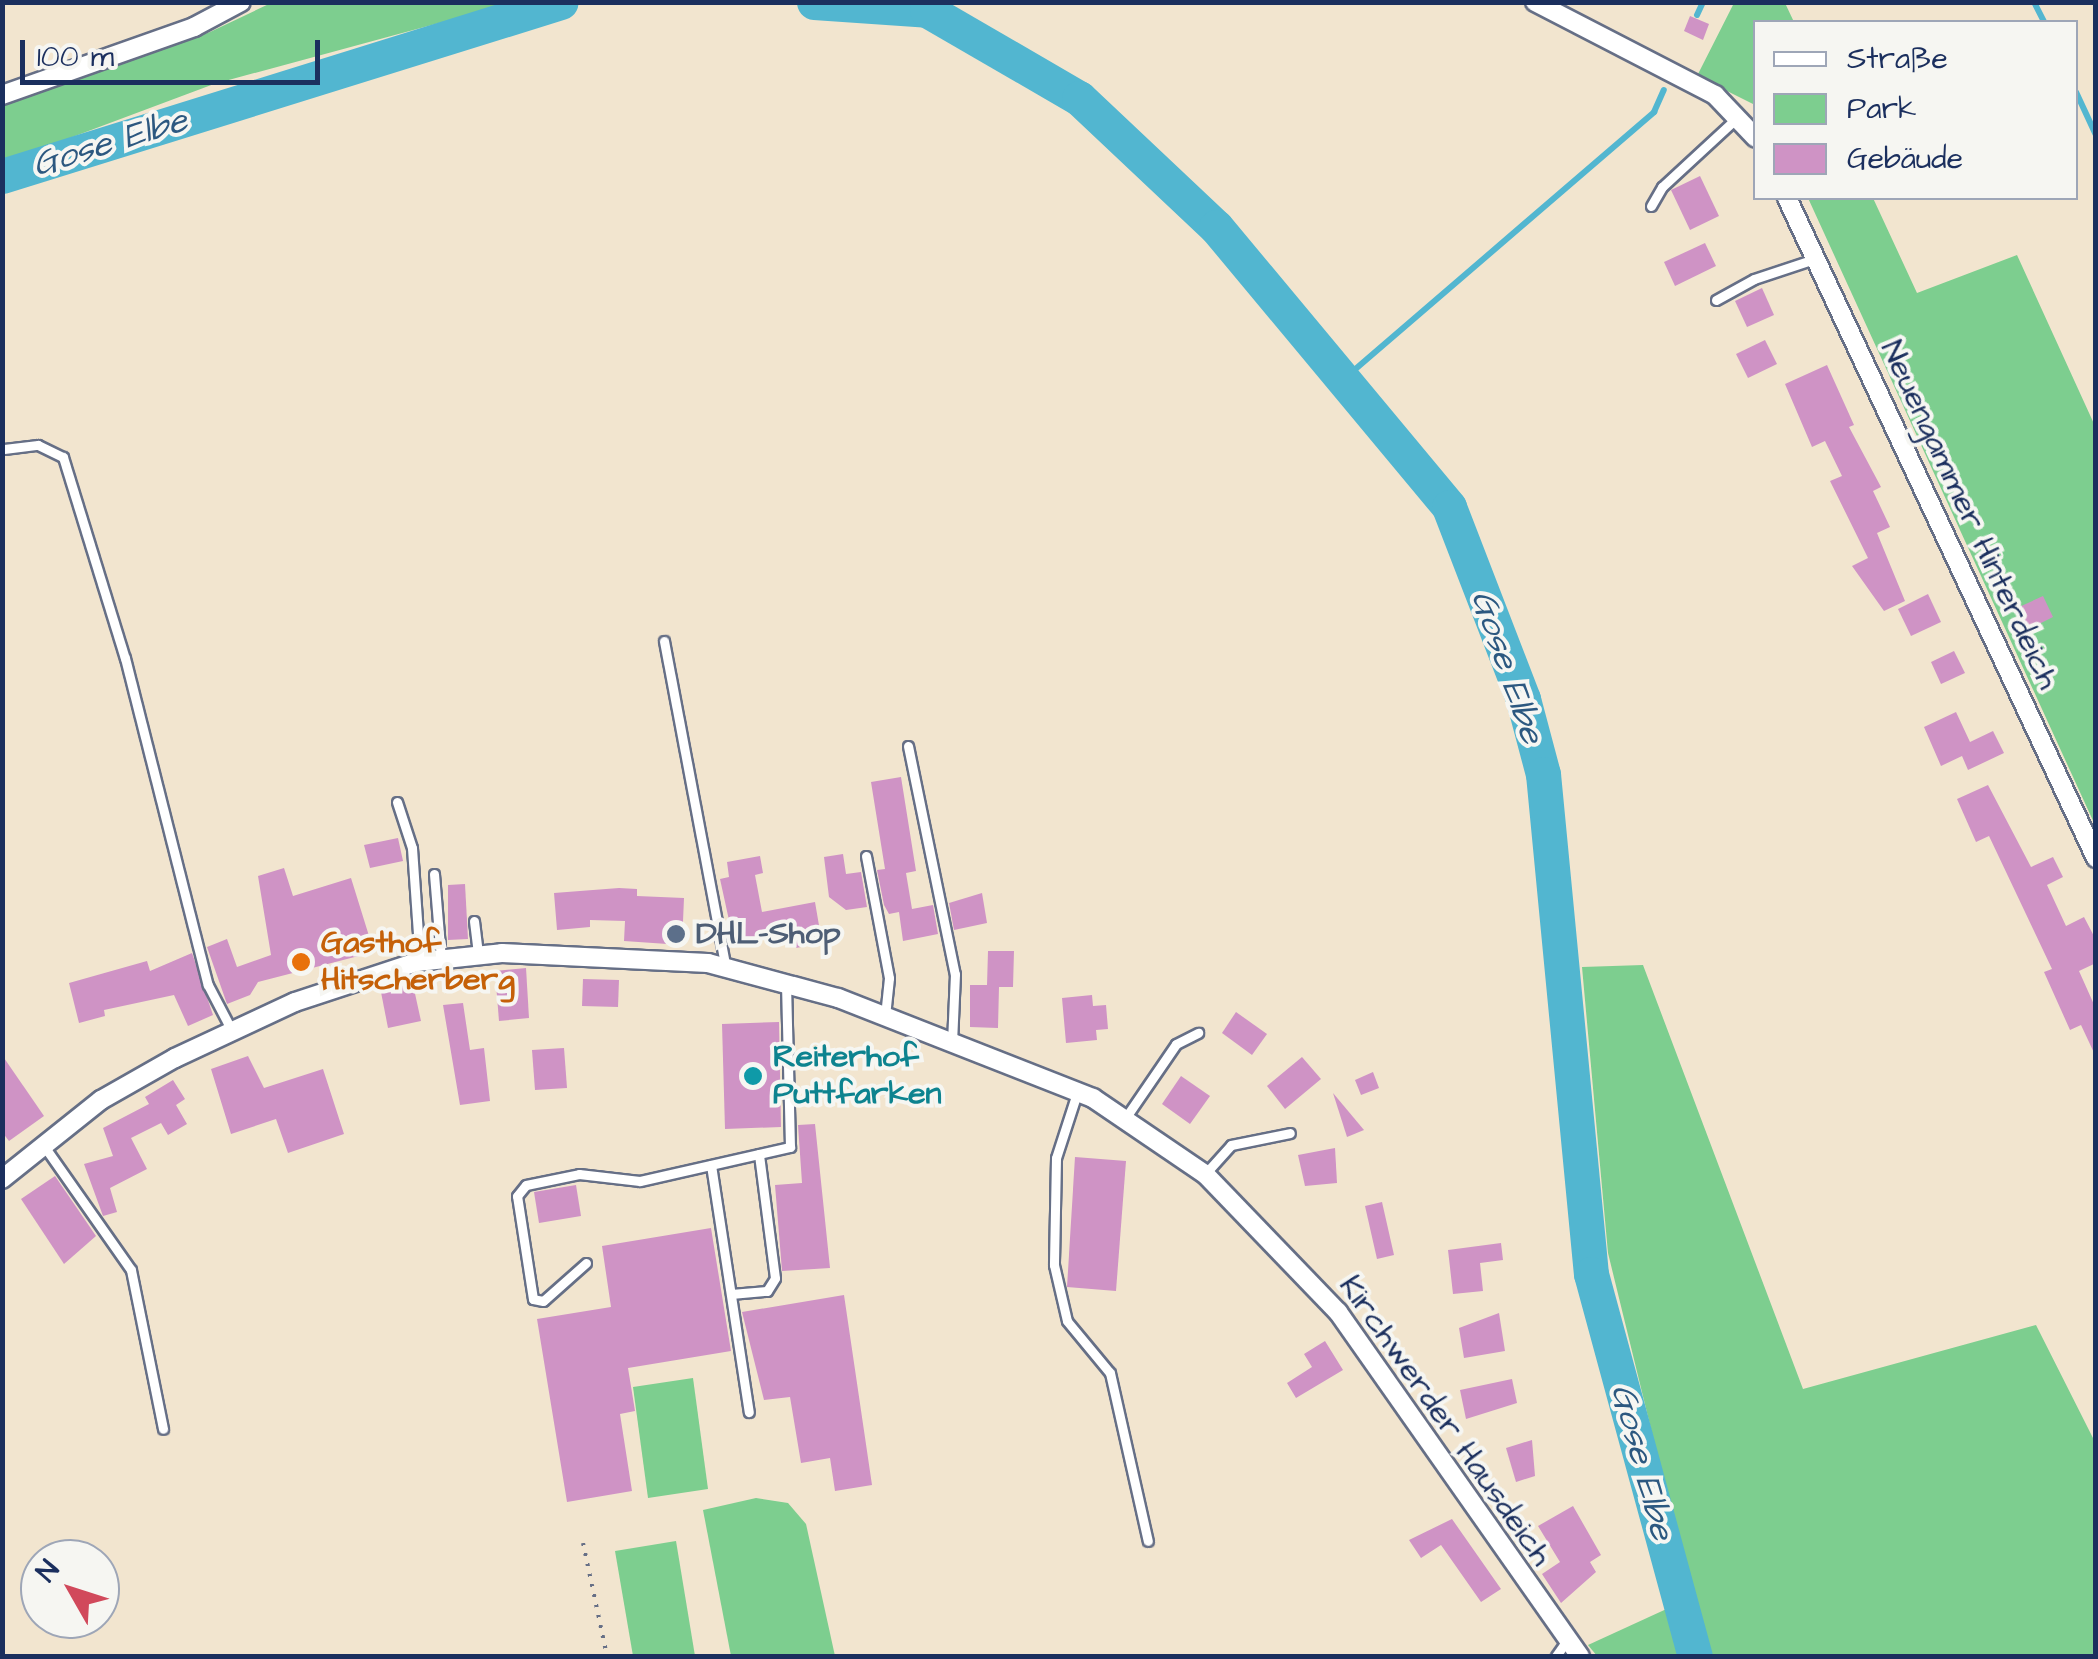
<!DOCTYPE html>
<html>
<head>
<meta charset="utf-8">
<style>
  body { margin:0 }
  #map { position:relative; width:2098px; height:1659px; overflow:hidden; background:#f2e5cf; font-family:"Architects Daughter",sans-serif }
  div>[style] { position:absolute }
  .green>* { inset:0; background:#7dce8f }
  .stream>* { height:6px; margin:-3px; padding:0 3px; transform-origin:3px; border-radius:3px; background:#52b6d0 }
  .river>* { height:35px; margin:-17.5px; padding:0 17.5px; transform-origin:17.5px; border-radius:17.5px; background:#52b6d0 }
  .building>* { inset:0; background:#cf93c5 }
  .path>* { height:4px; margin-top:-2px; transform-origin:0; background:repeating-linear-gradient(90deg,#666f86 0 2.5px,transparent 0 10.5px) }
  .roads { filter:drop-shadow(2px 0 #666f86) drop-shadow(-2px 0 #666f86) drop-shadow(0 2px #666f86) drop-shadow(0 -2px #666f86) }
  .lane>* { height:9px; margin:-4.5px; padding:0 4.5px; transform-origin:4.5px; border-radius:4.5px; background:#fff }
  .street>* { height:18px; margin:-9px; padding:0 9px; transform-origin:9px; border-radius:9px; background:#fff }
  .dots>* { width:28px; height:28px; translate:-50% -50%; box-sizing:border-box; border:5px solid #f6f6f2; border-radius:50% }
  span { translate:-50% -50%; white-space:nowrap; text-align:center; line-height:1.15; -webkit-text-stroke:8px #f6f6f2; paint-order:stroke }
  .street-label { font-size:32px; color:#1b2f5e }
  .service-label { font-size:32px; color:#4e5e75; font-weight:700 }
  .left { translate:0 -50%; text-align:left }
  .food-label { font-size:32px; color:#c56008; font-weight:700 }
  .culture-label { font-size:32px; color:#0d838f; font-weight:700 }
  .water-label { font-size:35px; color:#2c5880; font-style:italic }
  .frame { position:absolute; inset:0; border:5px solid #1b2f5e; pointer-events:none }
  .legend { position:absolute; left:1753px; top:20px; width:325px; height:180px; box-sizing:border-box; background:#f6f6f2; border:2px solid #9ea6b7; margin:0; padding:12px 18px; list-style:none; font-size:30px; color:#1b2f5e }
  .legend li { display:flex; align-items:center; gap:20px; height:50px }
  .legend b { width:50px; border:2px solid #9ea6b7 }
  .north { position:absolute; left:20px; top:1539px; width:100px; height:100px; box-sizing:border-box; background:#f6f6f2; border:2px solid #9ea6b7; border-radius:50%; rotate:309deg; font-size:28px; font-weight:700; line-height:40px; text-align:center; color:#1b2f5e }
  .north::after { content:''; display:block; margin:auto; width:35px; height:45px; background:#d1495b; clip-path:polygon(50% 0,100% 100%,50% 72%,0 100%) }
  .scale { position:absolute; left:20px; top:40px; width:300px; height:45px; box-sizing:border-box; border:5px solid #1b2f5e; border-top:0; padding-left:12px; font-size:30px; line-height:35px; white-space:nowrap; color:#1b2f5e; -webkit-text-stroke:8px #f6f6f2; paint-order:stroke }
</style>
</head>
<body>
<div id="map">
  <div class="green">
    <div style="clip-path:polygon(271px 3px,513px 3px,214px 84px,3px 163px,2px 104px,210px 32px)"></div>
    <div style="clip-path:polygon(1734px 3px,1785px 3px,1794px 22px,1756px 22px,1755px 105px,1697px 76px)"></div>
    <div style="clip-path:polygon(1808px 198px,1873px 198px,1917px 293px,2017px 255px,2095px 426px,2095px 825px)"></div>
    <div style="clip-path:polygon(1643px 965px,1803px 1389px,2036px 1325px,2095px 1442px,2095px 1656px,1706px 1654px,1608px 1253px,1582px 967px)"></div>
    <div style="clip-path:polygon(693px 1378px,708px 1489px,648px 1498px,633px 1387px)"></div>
    <div style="clip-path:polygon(756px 1498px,788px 1503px,806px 1524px,835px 1656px,731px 1656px,703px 1510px)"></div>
    <div style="clip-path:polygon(676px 1541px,695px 1656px,633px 1656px,615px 1551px)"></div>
    <div style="clip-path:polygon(1673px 1606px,1685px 1656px,1597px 1656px,1588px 1645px)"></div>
  </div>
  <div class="stream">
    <div style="left:2034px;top:2px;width:22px;rotate:63deg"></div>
    <div style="left:1697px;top:15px;width:14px;rotate:-65deg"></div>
    <div style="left:2076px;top:92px;width:47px;rotate:65.1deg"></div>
    <div style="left:1345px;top:378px;width:408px;rotate:-40.7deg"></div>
    <div style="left:1654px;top:112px;width:24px;rotate:-66deg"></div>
  </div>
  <div class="river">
    <div style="left:814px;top:2px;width:113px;rotate:4deg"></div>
    <div style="left:927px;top:10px;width:176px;rotate:30.1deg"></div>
    <div style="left:1079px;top:98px;width:188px;rotate:43.3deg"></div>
    <div style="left:1216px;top:227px;width:364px;rotate:50.2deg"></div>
    <div style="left:1449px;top:507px;width:206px;rotate:68.9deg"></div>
    <div style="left:1523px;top:699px;width:78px;rotate:75.1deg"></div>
    <div style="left:1543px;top:774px;width:502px;rotate:84.52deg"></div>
    <div style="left:1591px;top:1274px;width:396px;rotate:74.8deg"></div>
    <div style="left:2px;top:176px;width:585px;rotate:-17.29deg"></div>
  </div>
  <div class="building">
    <div style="clip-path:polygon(1690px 16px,1709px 24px,1703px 40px,1684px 31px)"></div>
    <div style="clip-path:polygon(1700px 176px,1719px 216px,1690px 230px,1671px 190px)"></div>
    <div style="clip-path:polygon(1705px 243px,1716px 266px,1675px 286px,1664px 262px)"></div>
    <div style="clip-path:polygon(1762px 288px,1774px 315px,1747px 327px,1735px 301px)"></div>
    <div style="clip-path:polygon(1765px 340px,1777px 364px,1748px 378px,1736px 354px)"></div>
    <div style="clip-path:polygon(1827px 365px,1854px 425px,1849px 427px,1881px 487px,1873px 491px,1890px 527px,1877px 533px,1905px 601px,1884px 611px,1852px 566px,1868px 558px,1830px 481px,1842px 476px,1825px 441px,1812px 447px,1785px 384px)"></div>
    <div style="clip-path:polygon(1928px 594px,1941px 622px,1911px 636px,1898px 609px)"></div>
    <div style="clip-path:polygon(2043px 596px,2053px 617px,2027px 630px,2017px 608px)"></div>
    <div style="clip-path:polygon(1954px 651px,1965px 673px,1941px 684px,1931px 662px)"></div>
    <div style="clip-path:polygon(1956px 712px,1970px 742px,1993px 731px,2004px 753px,1968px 770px,1962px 756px,1941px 766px,1924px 727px)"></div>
    <div style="clip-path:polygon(901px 777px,916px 871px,906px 873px,912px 909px,933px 905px,938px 934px,903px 941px,899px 912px,889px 914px,884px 905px,877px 870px,885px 869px,871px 782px)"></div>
    <div style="clip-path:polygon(1988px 785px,2031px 867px,2053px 857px,2063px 877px,2047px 885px,2066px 926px,2084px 917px,2096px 940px,2096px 963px,2079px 971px,2096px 1009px,2096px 1057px,2081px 1025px,2070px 1030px,2044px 972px,2052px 969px,1989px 836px,1976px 842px,1957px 799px)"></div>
    <div style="clip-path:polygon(398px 838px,403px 861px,370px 868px,364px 845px)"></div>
    <div style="clip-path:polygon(843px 854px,846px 874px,861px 872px,867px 907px,846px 910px,829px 897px,824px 857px)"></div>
    <div style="clip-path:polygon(760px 856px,763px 873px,755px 875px,762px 912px,815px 902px,822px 943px,796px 948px,794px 933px,741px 943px,739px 933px,732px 934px,720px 879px,729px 877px,727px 862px)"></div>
    <div style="clip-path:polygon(284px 868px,293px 896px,351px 878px,374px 952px,258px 982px,250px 995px,227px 1004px,207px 947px,227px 939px,237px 967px,271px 955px,258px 876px)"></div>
    <div style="clip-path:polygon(465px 884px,468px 939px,448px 940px,448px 885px)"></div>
    <div style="clip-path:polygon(619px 888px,637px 889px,637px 896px,684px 898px,682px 945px,624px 941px,625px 921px,590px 920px,590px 927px,557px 930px,554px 893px)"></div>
    <div style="clip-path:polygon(982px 893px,987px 923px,954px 930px,949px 903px)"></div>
    <div style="clip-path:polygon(988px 951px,1014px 951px,1013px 987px,999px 987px,998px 1028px,970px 1027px,970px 985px,987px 985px)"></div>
    <div style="clip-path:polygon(192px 953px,213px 1015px,188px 1026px,174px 995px,104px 1010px,105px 1016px,79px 1023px,69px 983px,147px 961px,150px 971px)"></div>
    <div style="clip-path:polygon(526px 968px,529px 1018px,499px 1021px,495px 971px)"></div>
    <div style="clip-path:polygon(583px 979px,619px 980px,618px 1007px,582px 1006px)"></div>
    <div style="clip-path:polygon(412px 980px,421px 1021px,388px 1028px,380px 987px)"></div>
    <div style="clip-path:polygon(1092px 995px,1093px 1006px,1106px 1005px,1108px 1029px,1096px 1030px,1097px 1040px,1066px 1043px,1062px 998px)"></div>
    <div style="clip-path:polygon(463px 1003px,470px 1050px,484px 1048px,490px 1101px,460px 1105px,443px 1005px)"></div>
    <div style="clip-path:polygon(1236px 1012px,1267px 1034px,1252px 1055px,1222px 1033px)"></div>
    <div style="clip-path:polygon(779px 1022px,781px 1127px,725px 1129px,722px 1024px)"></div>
    <div style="clip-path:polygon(564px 1048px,567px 1088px,535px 1090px,532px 1050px)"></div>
    <div style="clip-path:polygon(2px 1055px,44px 1116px,9px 1141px,2px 1132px)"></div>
    <div style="clip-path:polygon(248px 1056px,264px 1088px,323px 1069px,344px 1134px,288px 1153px,276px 1119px,231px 1134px,211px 1069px)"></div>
    <div style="clip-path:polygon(1302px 1057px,1321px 1079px,1285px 1109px,1267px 1086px)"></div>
    <div style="clip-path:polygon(1373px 1072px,1379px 1088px,1361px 1095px,1355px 1080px)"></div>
    <div style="clip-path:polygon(1181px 1076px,1210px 1096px,1190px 1124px,1162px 1104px)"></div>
    <div style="clip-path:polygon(173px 1080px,185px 1099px,176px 1105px,187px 1124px,168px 1135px,161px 1123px,131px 1138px,147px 1169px,110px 1188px,117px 1212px,103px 1216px,84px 1164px,113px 1156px,103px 1128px,149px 1104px,145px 1097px)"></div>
    <div style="clip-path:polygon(1333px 1093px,1364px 1130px,1347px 1137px)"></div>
    <div style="clip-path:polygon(815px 1124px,830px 1268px,782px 1271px,775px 1185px,802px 1183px,798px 1125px)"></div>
    <div style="clip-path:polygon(1335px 1148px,1337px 1183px,1305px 1186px,1298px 1155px)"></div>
    <div style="clip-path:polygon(1075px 1157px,1126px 1161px,1116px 1291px,1067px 1287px)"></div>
    <div style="clip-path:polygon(55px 1176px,96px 1236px,64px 1264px,21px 1199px)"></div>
    <div style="clip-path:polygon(576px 1185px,581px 1216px,539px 1223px,534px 1192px)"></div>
    <div style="clip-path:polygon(1382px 1202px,1394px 1255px,1377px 1259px,1365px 1206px)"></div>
    <div style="clip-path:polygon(711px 1228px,731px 1351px,628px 1368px,635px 1411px,620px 1414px,632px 1491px,567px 1502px,537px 1319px,611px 1307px,602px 1246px)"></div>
    <div style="clip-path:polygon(1501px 1243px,1503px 1260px,1480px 1263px,1483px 1291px,1453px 1294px,1448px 1250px)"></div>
    <div style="clip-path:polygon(844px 1295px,872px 1485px,835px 1491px,830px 1458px,801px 1463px,790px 1397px,764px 1400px,742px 1312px)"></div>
    <div style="clip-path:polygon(1499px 1313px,1505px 1351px,1464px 1358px,1459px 1328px)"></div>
    <div style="clip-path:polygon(1325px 1341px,1343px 1370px,1296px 1398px,1287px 1383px,1312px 1367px,1304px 1354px)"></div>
    <div style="clip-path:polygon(1512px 1379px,1517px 1403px,1466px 1419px,1460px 1390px)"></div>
    <div style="clip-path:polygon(1532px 1440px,1535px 1476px,1516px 1482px,1506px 1448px)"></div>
    <div style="clip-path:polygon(1573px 1506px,1601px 1555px,1590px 1562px,1596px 1572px,1561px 1603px,1542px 1574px,1560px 1562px,1538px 1526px)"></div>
    <div style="clip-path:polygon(1452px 1519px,1501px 1589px,1481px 1602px,1441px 1545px,1421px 1558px,1409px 1540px)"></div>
  </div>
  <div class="path">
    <div style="left:583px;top:1543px;width:116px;rotate:78deg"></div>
  </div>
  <div class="roads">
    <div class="lane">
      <div style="left:1651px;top:206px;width:22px;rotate:-60deg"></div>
      <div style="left:1662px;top:187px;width:105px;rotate:-42.7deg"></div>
      <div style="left:1716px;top:300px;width:43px;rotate:-28.9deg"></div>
      <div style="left:1754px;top:279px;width:66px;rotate:-18.4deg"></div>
      <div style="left:4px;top:449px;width:34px;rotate:-7deg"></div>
      <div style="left:38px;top:445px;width:28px;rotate:26deg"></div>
      <div style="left:63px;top:457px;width:210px;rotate:72.9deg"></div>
      <div style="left:125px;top:658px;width:337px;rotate:75.8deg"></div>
      <div style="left:208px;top:985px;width:52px;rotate:62.4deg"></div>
      <div style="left:664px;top:641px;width:333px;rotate:79.3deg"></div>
      <div style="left:908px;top:746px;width:233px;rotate:78.4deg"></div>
      <div style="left:955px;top:974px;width:69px;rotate:92.5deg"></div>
      <div style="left:397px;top:802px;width:48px;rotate:71.9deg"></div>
      <div style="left:412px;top:848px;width:113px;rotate:86deg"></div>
      <div style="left:866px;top:856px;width:124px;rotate:79.3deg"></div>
      <div style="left:889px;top:978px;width:37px;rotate:96deg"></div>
      <div style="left:434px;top:874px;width:85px;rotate:85.3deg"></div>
      <div style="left:474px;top:921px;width:34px;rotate:83deg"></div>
      <div style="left:1077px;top:1093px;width:68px;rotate:107.9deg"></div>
      <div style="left:1056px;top:1158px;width:107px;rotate:91.1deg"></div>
      <div style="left:1054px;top:1265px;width:57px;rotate:76.9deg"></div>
      <div style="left:1067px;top:1321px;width:67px;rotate:50.4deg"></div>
      <div style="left:1110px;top:1373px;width:172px;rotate:77.3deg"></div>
      <div style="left:1124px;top:1120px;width:92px;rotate:-55.6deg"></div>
      <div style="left:1176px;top:1044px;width:25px;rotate:-27deg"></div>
      <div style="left:44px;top:1146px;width:151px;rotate:54.9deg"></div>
      <div style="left:131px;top:1270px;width:162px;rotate:78.6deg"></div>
      <div style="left:711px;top:1165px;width:250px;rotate:81.3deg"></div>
      <div style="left:1205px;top:1174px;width:39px;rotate:-48deg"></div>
      <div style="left:1231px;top:1145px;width:60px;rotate:-11.5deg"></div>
      <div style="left:586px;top:1263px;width:57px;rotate:138.5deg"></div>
      <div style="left:543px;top:1301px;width:10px;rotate:-169deg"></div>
      <div style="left:533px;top:1299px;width:104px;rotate:-98.8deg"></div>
      <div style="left:517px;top:1196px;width:14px;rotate:-51deg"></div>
      <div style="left:526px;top:1185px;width:54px;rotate:-11.7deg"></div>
      <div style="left:579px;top:1174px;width:61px;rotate:6.5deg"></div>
      <div style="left:640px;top:1181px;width:154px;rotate:-12.8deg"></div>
      <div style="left:790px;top:1147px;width:163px;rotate:-91.4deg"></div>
      <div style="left:731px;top:1294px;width:36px;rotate:-5deg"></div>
      <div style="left:767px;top:1291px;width:15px;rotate:-58deg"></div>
      <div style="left:775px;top:1278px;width:125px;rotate:-97.4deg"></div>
      <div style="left:1556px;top:1656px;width:19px;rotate:-55deg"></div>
    </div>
    <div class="street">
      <div style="left:1535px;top:2px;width:203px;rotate:27.3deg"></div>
      <div style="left:1715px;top:95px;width:59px;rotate:46.4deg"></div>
      <div style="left:2px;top:95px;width:204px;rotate:-19.5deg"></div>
      <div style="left:194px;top:27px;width:53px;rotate:-28deg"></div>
      <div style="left:1787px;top:198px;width:729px;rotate:64.91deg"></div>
      <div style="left:2px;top:1179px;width:127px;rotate:-38.6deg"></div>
      <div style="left:101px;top:1100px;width:85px;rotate:-29.6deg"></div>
      <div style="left:175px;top:1058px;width:132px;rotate:-25deg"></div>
      <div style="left:295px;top:1002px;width:128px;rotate:-18.2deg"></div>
      <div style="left:417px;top:962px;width:85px;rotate:-6deg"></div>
      <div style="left:502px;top:953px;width:206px;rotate:2.8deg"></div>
      <div style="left:708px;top:963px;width:135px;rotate:15.1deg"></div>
      <div style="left:838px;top:998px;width:274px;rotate:21.4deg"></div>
      <div style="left:1093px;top:1098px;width:135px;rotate:34.2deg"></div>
      <div style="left:1205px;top:1174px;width:192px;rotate:46.1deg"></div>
      <div style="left:1338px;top:1312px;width:421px;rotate:54.9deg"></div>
    </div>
  </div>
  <div class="dots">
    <div style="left:676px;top:934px;background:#5c6f8a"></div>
    <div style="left:301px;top:962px;background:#e8710a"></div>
    <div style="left:753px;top:1076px;background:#0f9aa8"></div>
  </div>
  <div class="street-label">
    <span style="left:1969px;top:515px;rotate:65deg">Neuengammer Hinterdeich</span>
    <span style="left:1445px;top:1421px;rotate:55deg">Kirchwerder Hausdeich</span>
  </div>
  <div class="service-label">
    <span class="left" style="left:696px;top:934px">DHL-Shop</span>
  </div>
  <div class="food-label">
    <span class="left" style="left:321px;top:962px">Gasthof<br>Hitscherberg</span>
  </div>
  <div class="culture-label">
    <span class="left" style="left:773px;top:1076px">Reiterhof<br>Puttfarken</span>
  </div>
  <div class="water-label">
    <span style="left:110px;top:143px;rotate:-17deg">Gose Elbe</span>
    <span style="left:1507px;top:667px;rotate:71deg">Gose Elbe</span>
    <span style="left:1642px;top:1462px;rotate:75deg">Gose Elbe</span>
  </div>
  <div class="frame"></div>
  <ul class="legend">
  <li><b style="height:12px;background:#fff"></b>Straße</li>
  <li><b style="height:28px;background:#7dce8f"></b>Park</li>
  <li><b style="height:28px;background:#cf93c5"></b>Gebäude</li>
  </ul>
  <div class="north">N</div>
  <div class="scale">100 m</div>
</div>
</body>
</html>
